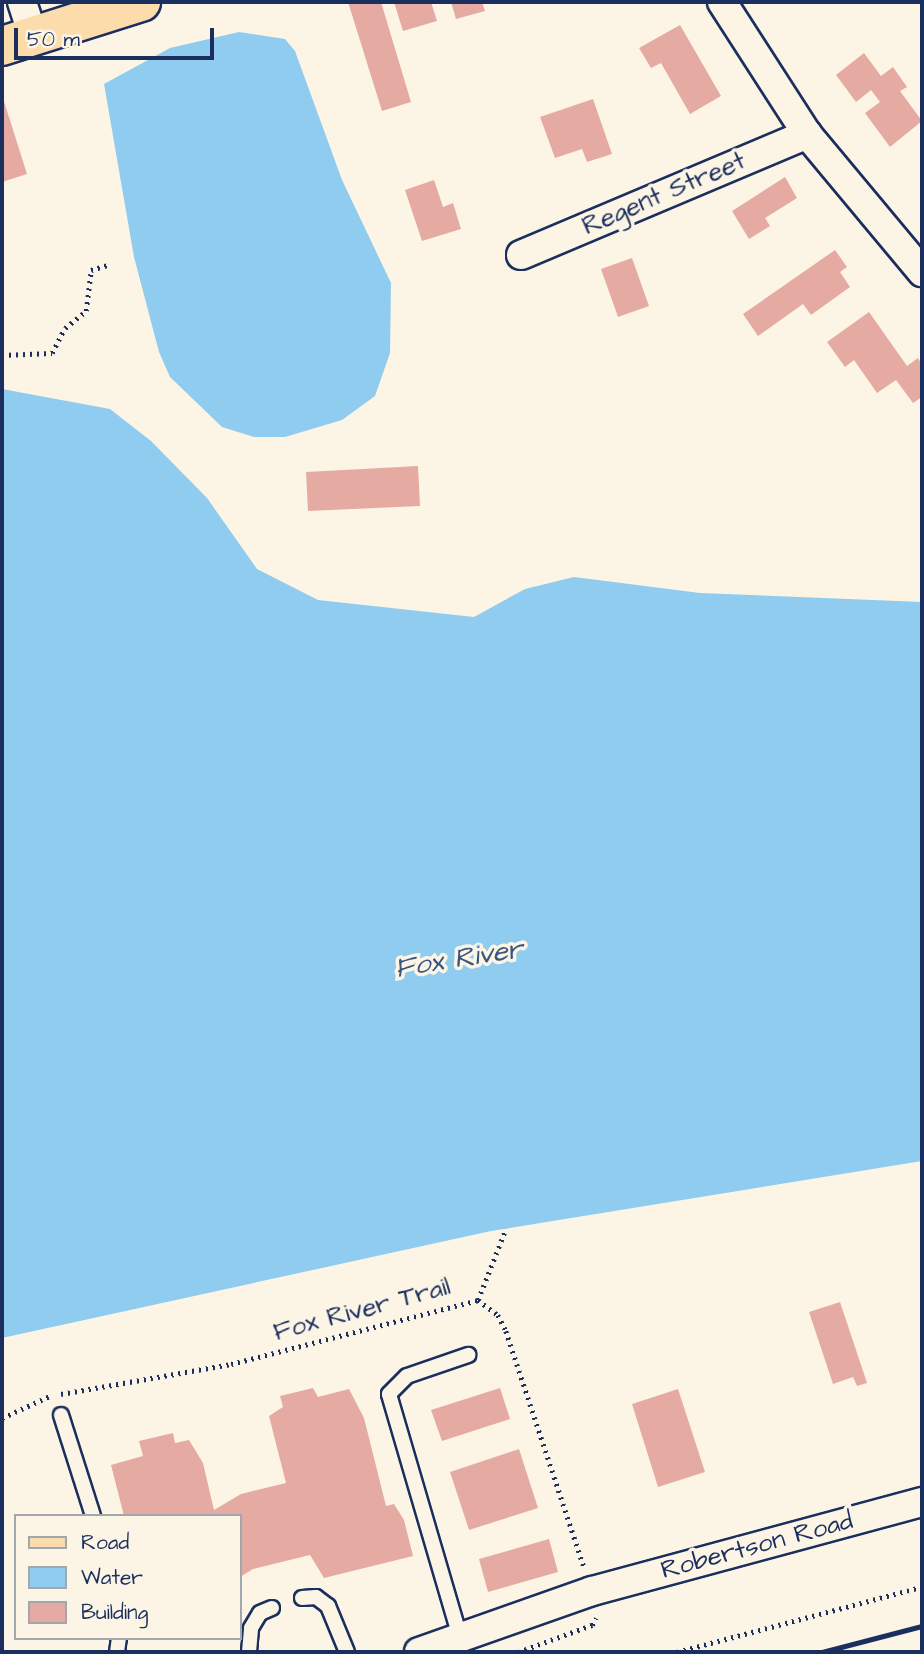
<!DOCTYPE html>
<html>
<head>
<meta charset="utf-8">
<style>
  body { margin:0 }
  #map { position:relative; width:924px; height:1654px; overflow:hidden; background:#fcf5e5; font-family:"Architects Daughter",sans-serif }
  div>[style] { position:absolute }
  .water>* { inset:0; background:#8fccef }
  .building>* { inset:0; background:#e5aba2 }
  .path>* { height:4.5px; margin-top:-2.25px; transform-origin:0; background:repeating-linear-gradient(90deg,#1b2f5e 0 2px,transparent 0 7px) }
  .roads { filter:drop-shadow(2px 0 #1b2f5e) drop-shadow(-2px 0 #1b2f5e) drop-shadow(0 2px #1b2f5e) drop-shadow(0 -2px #1b2f5e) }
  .lane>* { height:14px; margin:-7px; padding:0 7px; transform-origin:7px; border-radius:7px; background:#fcf5e5 }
  .street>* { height:28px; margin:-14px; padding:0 14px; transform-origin:14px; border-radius:14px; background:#fcf5e5 }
  .primary>* { height:38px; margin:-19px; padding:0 19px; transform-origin:19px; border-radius:19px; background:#fcdcab }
  .rail>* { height:5px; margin:-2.5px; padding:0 2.5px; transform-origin:2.5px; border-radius:2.5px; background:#1b2f5e }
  span { translate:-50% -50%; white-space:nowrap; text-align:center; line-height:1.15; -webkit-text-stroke:7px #fcf5e5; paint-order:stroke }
  .street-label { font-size:26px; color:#1b2f5e }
  .water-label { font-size:28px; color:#385682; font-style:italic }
  .frame { position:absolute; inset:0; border:4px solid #1b2f5e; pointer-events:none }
  .legend { position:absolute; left:14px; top:1514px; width:228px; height:126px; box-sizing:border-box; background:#fcf5e5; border:2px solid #a2a6af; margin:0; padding:9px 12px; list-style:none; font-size:21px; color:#1b2f5e }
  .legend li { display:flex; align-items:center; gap:14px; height:35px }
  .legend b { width:35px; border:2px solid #a2a6af }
  .scale { position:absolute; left:14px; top:28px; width:200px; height:32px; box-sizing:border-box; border:4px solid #1b2f5e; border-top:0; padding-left:9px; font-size:21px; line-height:24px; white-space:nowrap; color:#1b2f5e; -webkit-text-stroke:5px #fcf5e5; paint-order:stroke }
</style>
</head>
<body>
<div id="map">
  <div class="water">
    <div style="clip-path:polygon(239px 32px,285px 39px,295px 51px,342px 180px,391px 283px,390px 353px,375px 396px,342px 420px,285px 437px,254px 437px,222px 427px,170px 377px,159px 352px,134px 257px,104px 84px,170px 48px)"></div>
    <div style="clip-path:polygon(2px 389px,110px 409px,151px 441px,207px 498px,257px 569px,318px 600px,474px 617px,525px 589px,574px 577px,700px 593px,922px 602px,922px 1161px,491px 1231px,2px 1338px)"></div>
  </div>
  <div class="building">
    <div style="clip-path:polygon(348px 2px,381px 2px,411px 102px,382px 111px)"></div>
    <div style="clip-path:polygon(394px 2px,431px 2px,437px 21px,403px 31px)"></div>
    <div style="clip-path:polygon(451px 2px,482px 2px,485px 11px,456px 19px)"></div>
    <div style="clip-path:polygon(680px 25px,721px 96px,690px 114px,661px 63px,651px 68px,639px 48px)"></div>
    <div style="clip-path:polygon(864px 53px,881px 76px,893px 67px,907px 87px,900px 91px,922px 121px,890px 147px,865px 113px,880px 102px,871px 90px,856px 102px,836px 75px)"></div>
    <div style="clip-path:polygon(2px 95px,27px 174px,2px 182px)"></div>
    <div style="clip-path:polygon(593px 99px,612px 154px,587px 162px,582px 149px,555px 158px,540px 117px)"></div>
    <div style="clip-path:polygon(785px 177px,797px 198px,765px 218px,770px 226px,749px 239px,732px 211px)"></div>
    <div style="clip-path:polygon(434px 180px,443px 207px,453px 203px,461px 229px,422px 241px,405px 190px)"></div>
    <div style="clip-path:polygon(835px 250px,847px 267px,840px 272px,850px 287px,811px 315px,803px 304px,758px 336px,743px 314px)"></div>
    <div style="clip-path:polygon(632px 258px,649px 306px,618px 317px,601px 269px)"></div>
    <div style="clip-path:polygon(869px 312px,907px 366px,918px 358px,922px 365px,922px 397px,913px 403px,896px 380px,877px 393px,854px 360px,845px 367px,827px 342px)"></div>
    <div style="clip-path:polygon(418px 466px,420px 506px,308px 511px,306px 472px)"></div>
    <div style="clip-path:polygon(840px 1302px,867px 1383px,857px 1386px,853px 1377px,833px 1384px,809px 1312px)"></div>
    <div style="clip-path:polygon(313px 1388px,318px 1397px,349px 1389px,364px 1418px,386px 1506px,394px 1504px,404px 1520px,413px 1556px,324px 1578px,310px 1555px,253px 1569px,240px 1577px,240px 1516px,124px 1516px,111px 1465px,143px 1456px,139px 1441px,173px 1433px,175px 1443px,189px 1440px,203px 1463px,214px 1510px,241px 1494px,286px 1483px,269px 1416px,283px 1407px,280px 1396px)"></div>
    <div style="clip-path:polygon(500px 1388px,510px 1419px,442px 1441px,431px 1410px)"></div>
    <div style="clip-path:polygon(678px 1389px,705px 1472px,658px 1487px,632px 1404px)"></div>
    <div style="clip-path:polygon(519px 1449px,538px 1508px,469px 1530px,450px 1472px)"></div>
    <div style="clip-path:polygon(549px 1539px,558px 1572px,488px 1592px,479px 1559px)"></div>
  </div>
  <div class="path">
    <div style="left:2px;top:355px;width:50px;rotate:-2.3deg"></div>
    <div style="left:52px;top:353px;width:28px;rotate:-63deg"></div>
    <div style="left:65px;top:328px;width:27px;rotate:-39deg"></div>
    <div style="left:86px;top:311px;width:41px;rotate:-83deg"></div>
    <div style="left:91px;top:270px;width:17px;rotate:-17deg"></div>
    <div style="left:478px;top:1300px;width:77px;rotate:-68.7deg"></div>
    <div style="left:61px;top:1394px;width:173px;rotate:-10deg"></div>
    <div style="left:231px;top:1364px;width:255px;rotate:-14.5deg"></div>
    <div style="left:478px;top:1300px;width:25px;rotate:37deg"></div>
    <div style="left:498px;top:1315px;width:18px;rotate:63deg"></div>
    <div style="left:506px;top:1331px;width:249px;rotate:71.7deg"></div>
    <div style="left:2px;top:1418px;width:55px;rotate:-24.7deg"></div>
    <div style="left:518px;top:1652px;width:79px;rotate:-20deg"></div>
    <div style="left:592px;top:1625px;width:8px;rotate:-60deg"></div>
    <div style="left:677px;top:1652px;width:253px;rotate:-14.9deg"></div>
  </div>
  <div class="roads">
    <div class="lane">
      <div style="left:61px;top:1415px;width:106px;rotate:72.4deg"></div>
      <div style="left:302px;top:1598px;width:14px;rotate:-4deg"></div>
      <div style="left:316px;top:1597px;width:15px;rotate:37deg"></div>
      <div style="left:328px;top:1606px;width:50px;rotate:67.6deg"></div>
      <div style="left:460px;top:1637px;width:253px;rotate:-106.3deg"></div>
      <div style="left:389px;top:1394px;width:25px;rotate:-45deg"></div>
      <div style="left:407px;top:1376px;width:65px;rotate:-19deg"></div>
      <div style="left:117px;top:1652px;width:14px;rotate:-82deg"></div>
      <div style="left:249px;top:1652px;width:24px;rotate:-85deg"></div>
      <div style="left:251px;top:1628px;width:17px;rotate:-59deg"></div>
      <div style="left:260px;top:1613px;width:13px;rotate:-23deg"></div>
    </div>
    <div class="street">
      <div style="left:22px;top:2px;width:36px;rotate:72deg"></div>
      <div style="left:722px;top:2px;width:157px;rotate:57.2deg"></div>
      <div style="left:807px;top:134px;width:180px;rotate:50.2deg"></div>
      <div style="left:521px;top:255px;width:311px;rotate:-22.9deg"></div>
      <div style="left:419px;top:1652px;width:183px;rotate:-19.4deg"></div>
      <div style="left:592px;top:1591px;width:342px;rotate:-15.1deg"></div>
    </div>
    <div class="primary">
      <div style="left:2px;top:46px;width:146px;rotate:-17.6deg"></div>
    </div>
  </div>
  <div class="rail">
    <div style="left:822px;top:1652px;width:103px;rotate:-14.6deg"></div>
  </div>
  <div class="street-label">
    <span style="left:664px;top:194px;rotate:-23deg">Regent Street</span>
    <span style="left:362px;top:1310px;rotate:-15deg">Fox River Trail</span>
    <span style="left:757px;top:1546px;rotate:-15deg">Robertson Road</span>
  </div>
  <div class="water-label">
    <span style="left:459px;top:959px;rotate:-9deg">Fox River</span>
  </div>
  <div class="frame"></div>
  <ul class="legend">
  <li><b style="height:9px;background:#fcdcab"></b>Road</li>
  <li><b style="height:19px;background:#8fccef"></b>Water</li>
  <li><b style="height:19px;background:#e5aba2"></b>Building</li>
  </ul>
  <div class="scale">50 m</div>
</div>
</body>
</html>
